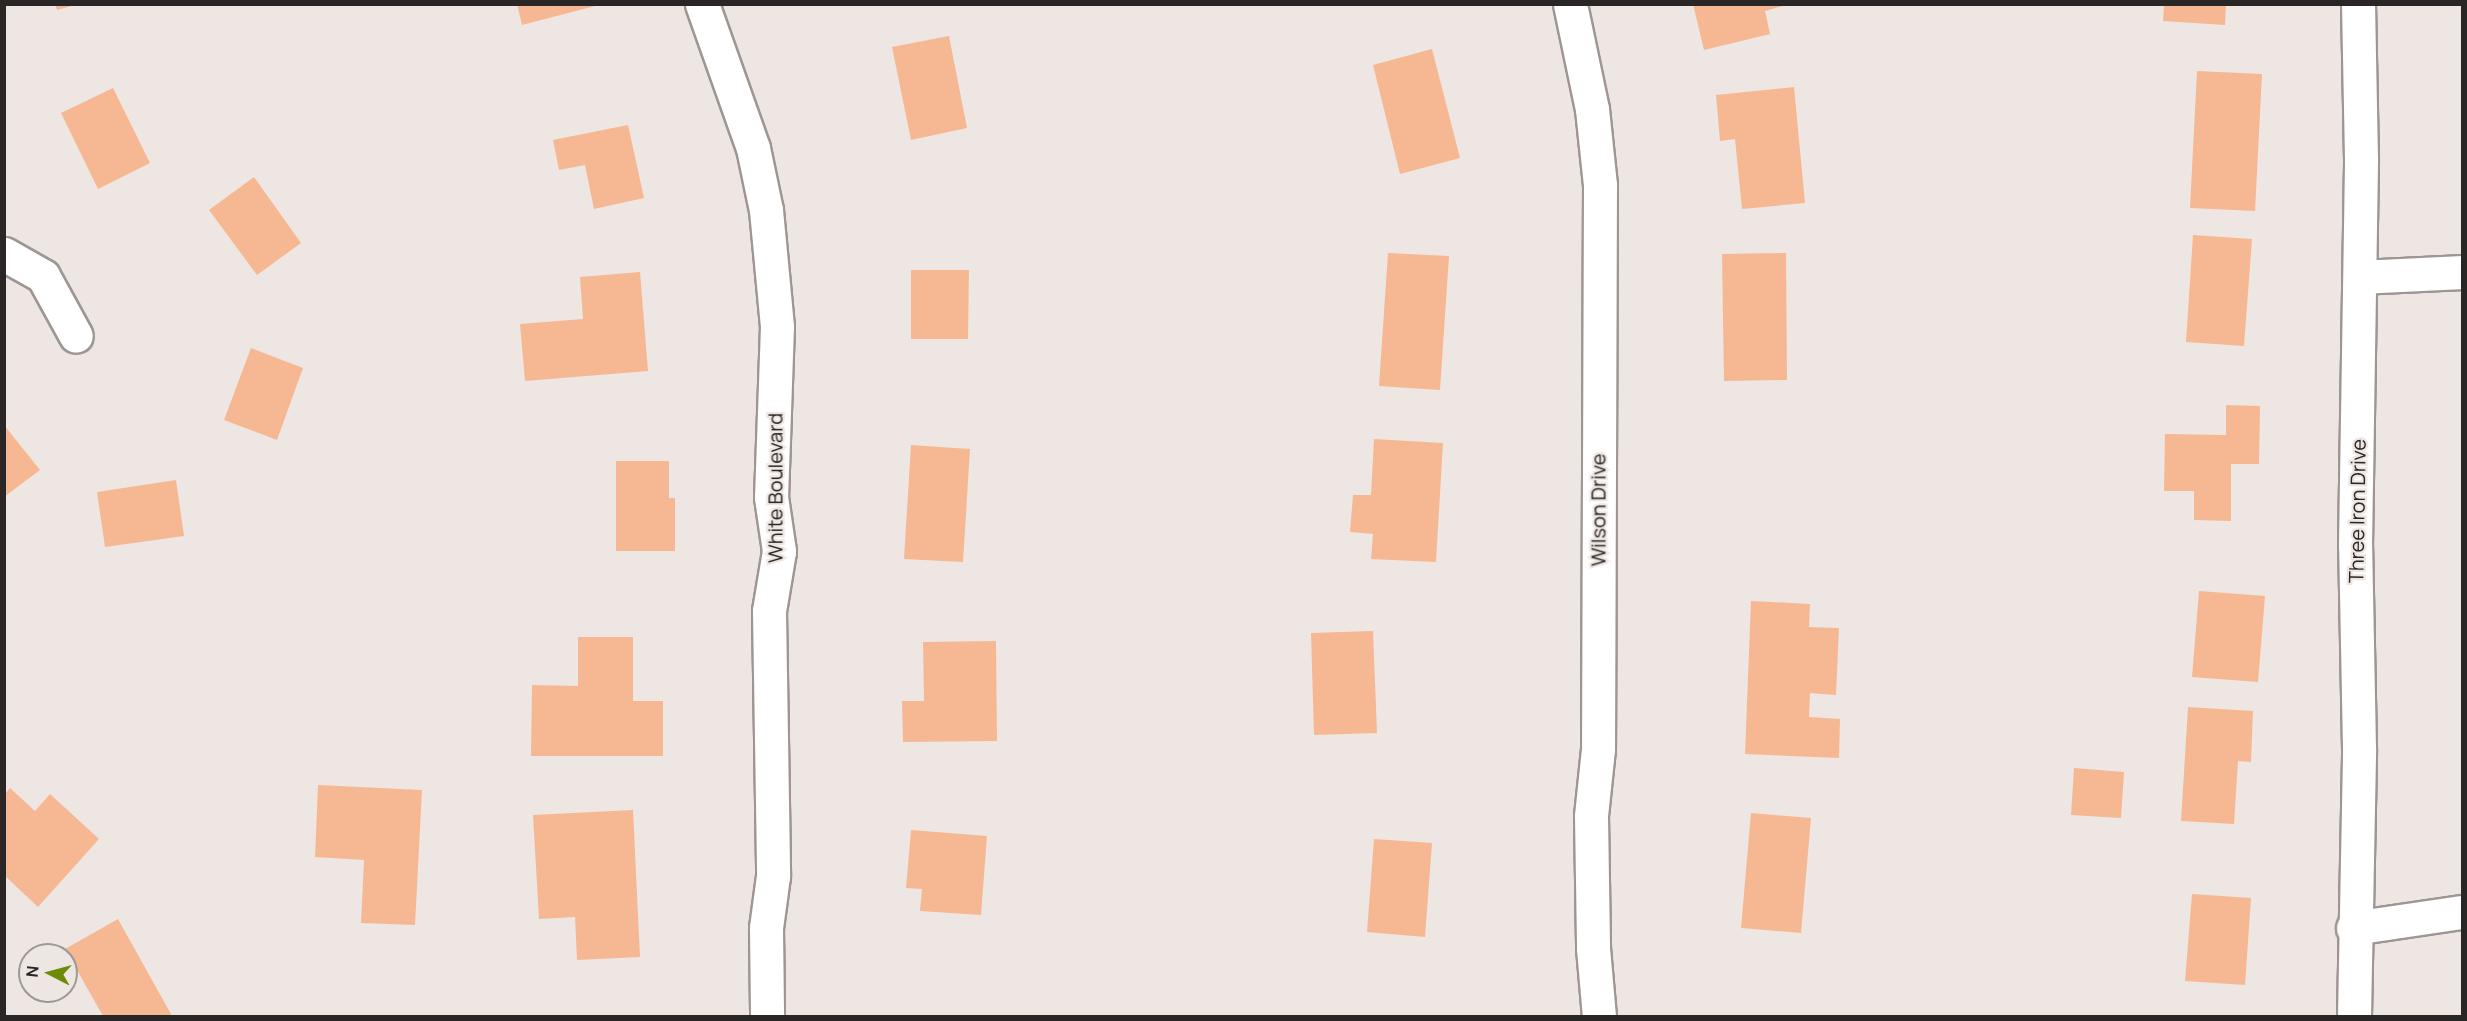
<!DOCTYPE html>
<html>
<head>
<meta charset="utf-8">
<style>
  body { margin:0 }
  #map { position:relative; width:2467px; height:1021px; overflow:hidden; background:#eee6e2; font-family:Manrope,sans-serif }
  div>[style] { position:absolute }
  .building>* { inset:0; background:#f6b892 }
  .roads { filter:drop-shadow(2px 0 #9d9692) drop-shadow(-2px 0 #9d9692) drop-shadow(0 2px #9d9692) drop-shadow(0 -2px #9d9692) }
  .street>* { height:33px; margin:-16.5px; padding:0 16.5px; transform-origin:16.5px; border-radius:16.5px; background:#fff }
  span { translate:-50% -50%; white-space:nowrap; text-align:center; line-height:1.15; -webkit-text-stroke:4.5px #eee6e2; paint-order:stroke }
  .street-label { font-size:20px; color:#292625 }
  .frame { position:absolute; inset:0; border:6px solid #292625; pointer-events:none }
  .north { position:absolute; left:18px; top:943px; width:60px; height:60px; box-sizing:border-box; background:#eee6e2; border:2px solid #9f9996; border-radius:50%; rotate:276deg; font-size:16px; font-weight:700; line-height:24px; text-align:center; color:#292625 }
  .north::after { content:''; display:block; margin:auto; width:21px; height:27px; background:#6c8a06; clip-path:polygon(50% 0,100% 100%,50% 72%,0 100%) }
</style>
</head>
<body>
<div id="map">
  <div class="building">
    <div style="clip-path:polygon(55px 4px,75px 4px,75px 5px,57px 10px)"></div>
    <div style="clip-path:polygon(517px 4px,599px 4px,599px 5px,522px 25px)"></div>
    <div style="clip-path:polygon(1693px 4px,1786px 4px,1786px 5px,1765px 11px,1770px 34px,1704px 50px)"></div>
    <div style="clip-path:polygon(2164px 4px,2226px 4px,2225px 25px,2163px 21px)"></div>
    <div style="clip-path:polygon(949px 36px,967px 128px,911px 140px,892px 47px)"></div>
    <div style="clip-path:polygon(1432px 49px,1460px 158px,1400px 174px,1373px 65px)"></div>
    <div style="clip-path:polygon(2197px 71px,2262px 74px,2255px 211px,2190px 208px)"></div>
    <div style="clip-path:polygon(1794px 87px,1805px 203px,1742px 209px,1735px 139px,1720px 141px,1716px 95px)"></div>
    <div style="clip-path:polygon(113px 88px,150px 163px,98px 189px,61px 113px)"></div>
    <div style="clip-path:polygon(628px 125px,644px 198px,594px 209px,585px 165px,559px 170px,553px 140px)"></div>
    <div style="clip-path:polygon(254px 177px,301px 243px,257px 275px,209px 210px)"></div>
    <div style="clip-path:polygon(2193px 235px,2252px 239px,2244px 346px,2186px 342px)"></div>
    <div style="clip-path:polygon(1388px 253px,1449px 256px,1440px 390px,1379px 386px)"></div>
    <div style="clip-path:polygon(1786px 253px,1787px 380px,1724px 381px,1722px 254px)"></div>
    <div style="clip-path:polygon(911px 270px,969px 270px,968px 339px,911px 339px)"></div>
    <div style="clip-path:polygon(640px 272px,648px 371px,525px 381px,520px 324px,583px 319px,580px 277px)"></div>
    <div style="clip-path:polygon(251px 348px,303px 368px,277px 440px,224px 420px)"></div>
    <div style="clip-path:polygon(2226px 405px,2260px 406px,2259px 464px,2231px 464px,2231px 521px,2194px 520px,2194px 491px,2164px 491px,2165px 434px,2226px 435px)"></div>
    <div style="clip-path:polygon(4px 425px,40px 470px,4px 497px)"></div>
    <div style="clip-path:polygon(1374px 439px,1443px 443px,1436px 562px,1371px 559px,1373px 534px,1350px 532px,1353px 495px,1371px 495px)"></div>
    <div style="clip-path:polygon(911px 445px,970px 449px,963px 562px,904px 559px)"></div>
    <div style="clip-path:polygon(616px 461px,669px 461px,669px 498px,675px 498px,675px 551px,616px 551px)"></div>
    <div style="clip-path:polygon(176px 480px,184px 536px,105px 547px,97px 492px)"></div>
    <div style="clip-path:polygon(2199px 591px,2265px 596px,2258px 682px,2192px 677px)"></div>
    <div style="clip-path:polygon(1751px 601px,1810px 604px,1809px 627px,1839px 628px,1836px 695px,1810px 693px,1809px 717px,1840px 719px,1839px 758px,1745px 754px)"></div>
    <div style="clip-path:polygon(1373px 631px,1377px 733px,1314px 735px,1311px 633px)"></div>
    <div style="clip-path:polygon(578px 637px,633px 637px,633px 701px,663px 701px,663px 756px,531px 756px,532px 685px,578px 686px)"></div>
    <div style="clip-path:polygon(996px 641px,997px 741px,903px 742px,902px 701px,924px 701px,923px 642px)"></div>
    <div style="clip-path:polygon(2188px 707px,2253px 711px,2251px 762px,2238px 761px,2234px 824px,2181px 821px)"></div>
    <div style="clip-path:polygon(2074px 768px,2124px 772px,2121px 818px,2071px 815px)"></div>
    <div style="clip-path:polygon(318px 785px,422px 790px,415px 925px,361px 923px,364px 860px,315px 857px)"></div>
    <div style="clip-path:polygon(10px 788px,35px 811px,50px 794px,99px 839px,38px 907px,5px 876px,5px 794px)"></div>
    <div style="clip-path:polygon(633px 810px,640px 957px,577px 960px,575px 917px,539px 919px,533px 815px)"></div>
    <div style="clip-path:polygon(1751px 813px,1811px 818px,1801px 933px,1741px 928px)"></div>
    <div style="clip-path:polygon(911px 830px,987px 836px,981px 915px,920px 911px,922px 889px,906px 888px)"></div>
    <div style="clip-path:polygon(1374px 839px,1432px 843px,1425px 937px,1367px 932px)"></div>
    <div style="clip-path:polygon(2192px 894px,2251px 898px,2245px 985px,2185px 981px)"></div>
    <div style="clip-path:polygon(118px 919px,172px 1016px,103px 1016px,65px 949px)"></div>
  </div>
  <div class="roads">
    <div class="street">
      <div style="left:702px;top:4px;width:153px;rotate:70.5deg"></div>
      <div style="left:753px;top:148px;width:63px;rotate:78.2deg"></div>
      <div style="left:766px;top:210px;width:117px;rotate:84.6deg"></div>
      <div style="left:777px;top:326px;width:171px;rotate:92deg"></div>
      <div style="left:771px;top:497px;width:55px;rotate:81.6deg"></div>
      <div style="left:779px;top:551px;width:61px;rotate:99.5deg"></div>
      <div style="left:769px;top:611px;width:265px;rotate:89.1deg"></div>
      <div style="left:773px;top:876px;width:52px;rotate:97.7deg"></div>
      <div style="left:766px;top:928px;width:88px;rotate:89.3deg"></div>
      <div style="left:1570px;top:4px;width:107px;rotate:78.2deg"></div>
      <div style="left:1592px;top:109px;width:76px;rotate:84deg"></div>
      <div style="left:1600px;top:185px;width:564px;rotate:90.2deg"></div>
      <div style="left:1598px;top:749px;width:67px;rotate:96deg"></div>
      <div style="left:1591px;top:816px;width:132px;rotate:89.1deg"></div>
      <div style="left:1593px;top:948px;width:68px;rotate:85deg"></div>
      <div style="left:4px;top:254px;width:45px;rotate:29.4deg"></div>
      <div style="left:43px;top:276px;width:68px;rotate:61.2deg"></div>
      <div style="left:2360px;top:277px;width:102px;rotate:-2.8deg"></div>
      <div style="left:2353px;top:928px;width:110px;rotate:-8.4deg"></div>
      <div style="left:2354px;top:1016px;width:268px;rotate:-88.9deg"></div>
      <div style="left:2359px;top:748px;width:203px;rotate:-91.1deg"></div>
      <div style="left:2355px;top:545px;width:386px;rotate:-89.1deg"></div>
      <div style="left:2361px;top:159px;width:155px;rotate:-91.1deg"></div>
    </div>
  </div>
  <div class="street-label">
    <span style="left:775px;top:488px;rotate:-90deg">White Boulevard</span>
    <span style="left:1598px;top:510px;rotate:-90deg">Wilson Drive</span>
    <span style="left:2357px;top:511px;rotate:-89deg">Three Iron Drive</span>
  </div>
  <div class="frame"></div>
  <div class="north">N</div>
</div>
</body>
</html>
